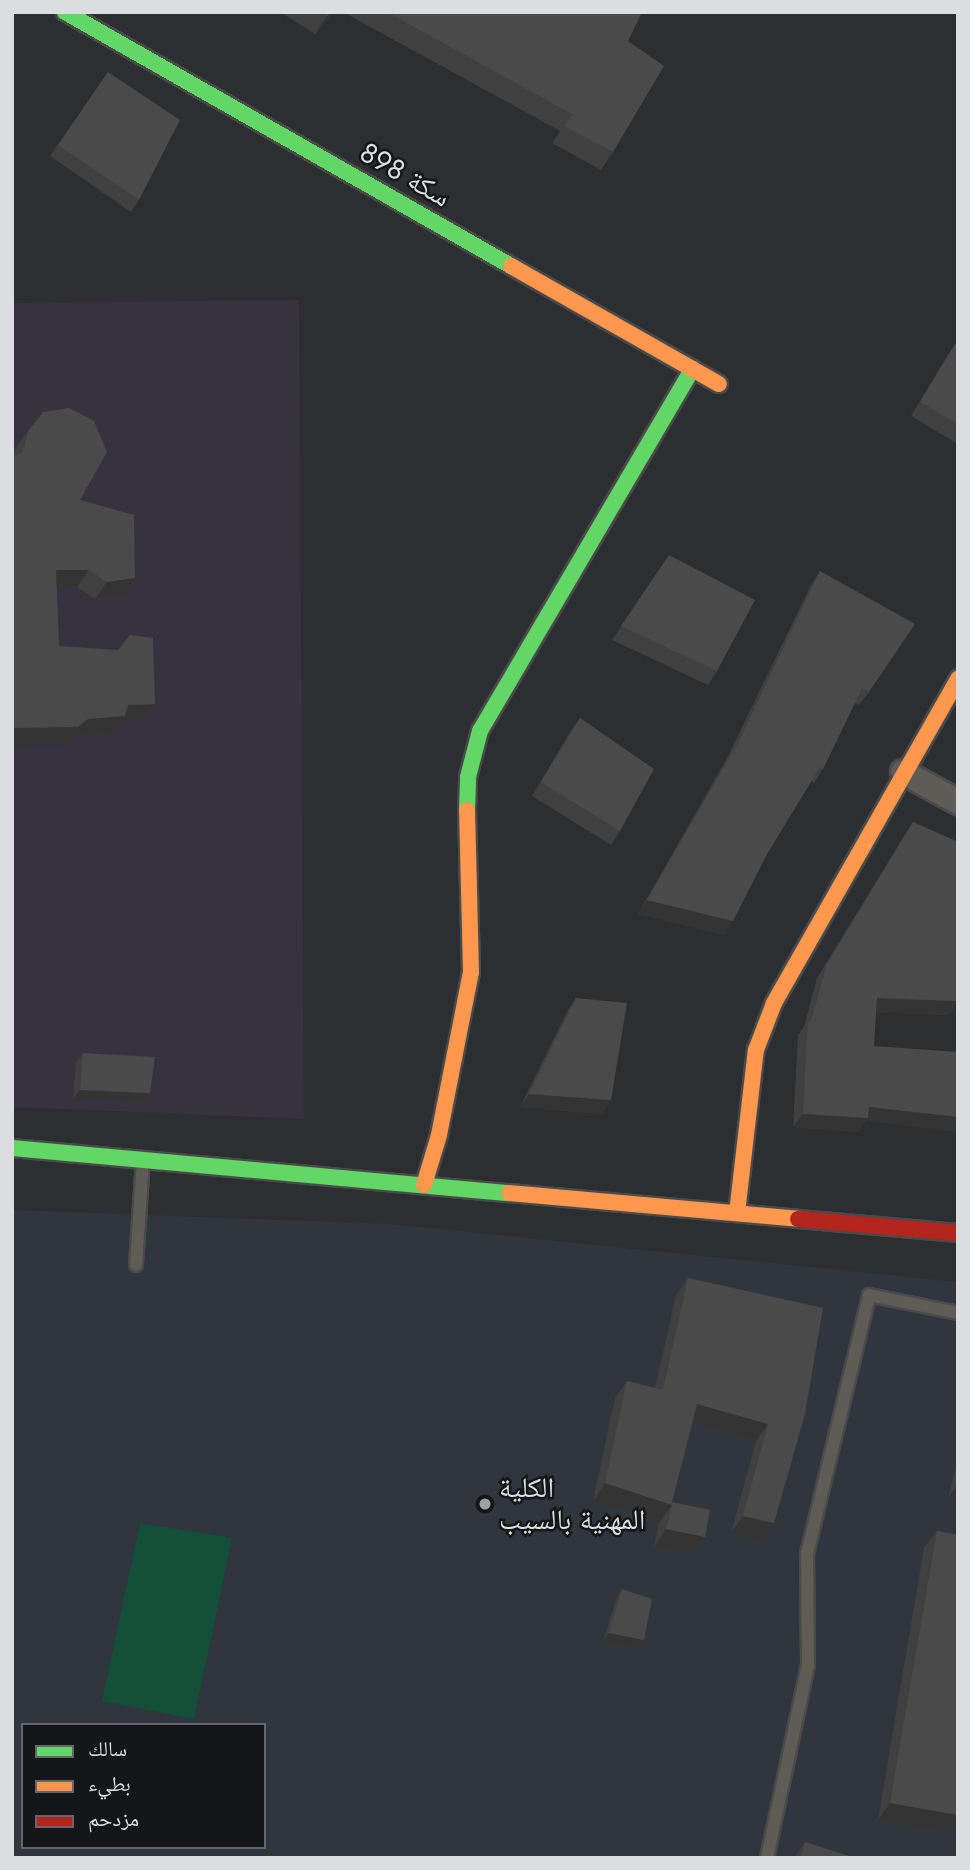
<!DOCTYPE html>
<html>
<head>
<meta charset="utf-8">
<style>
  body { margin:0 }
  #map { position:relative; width:970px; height:1870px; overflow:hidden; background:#2d2e30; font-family:Jost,"Noto Naskh Arabic",sans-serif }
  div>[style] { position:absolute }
  .built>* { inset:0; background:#30363d }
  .industrial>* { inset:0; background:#373140 }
  .green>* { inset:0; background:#144f3a }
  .roads { filter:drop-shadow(2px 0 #4a4a4b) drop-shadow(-2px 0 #4a4a4b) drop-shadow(0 2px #4a4a4b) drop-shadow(0 -2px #4a4a4b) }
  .lane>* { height:12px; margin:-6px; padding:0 6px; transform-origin:6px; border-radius:6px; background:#5f5b55 }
  .street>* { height:24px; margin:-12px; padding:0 12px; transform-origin:12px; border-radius:12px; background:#5f5b55 }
  .fast>* { height:16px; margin:-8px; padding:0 8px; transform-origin:8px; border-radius:8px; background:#63d668 }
  .slow>* { height:16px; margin:-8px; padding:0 8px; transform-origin:8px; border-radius:8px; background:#ff974d }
  .jam>* { height:16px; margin:-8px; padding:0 8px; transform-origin:8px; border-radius:8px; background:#b3261e }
  .wall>* { inset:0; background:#404040 }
  .shaded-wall>* { inset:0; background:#343434 }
  .building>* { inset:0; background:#4a4a4a }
  .dots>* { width:19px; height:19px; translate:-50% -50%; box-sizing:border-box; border:4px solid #151618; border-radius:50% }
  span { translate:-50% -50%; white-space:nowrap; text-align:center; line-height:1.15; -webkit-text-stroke:5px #151618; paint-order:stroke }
  .street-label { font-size:28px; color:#dbdddf }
  .poi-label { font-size:28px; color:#dbdddf }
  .left { translate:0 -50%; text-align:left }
  .frame { position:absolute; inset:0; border:14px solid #dbdddf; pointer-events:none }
  .legend { position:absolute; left:21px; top:1723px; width:245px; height:126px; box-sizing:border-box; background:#151618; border:2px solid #646668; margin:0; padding:9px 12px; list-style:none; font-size:21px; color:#dbdddf }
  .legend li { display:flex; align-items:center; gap:14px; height:35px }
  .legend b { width:35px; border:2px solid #646668 }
</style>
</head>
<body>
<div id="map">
  <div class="built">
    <div style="clip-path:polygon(evenodd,12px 1210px,390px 1224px,958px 1282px,958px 1858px,12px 1858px,12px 1210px,23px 1725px,264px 1725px,264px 1847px,23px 1847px,23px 1725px)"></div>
  </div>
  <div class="industrial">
    <div style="clip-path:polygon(299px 300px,304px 1119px,12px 1107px,12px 303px)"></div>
  </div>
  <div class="green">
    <div style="clip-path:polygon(140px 1523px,232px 1538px,194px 1719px,102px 1701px)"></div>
  </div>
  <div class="roads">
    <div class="lane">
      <div style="left:136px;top:1265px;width:105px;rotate:-86.2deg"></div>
      <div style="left:767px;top:1858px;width:197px;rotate:-78deg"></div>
      <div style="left:808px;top:1665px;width:111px;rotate:-90.5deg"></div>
      <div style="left:807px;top:1554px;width:266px;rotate:-76.5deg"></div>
      <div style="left:869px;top:1295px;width:91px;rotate:11.4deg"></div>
    </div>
    <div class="street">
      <div style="left:903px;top:772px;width:63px;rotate:28.6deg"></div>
    </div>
    <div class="fast">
      <div style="left:65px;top:12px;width:513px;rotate:29.66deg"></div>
      <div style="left:467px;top:810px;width:33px;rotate:-88deg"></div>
      <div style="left:468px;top:777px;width:48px;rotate:-75.4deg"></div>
      <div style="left:480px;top:731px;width:420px;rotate:-59.6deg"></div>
      <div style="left:12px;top:1148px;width:499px;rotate:5.2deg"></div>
    </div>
    <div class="slow">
      <div style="left:511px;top:266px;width:239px;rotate:29.6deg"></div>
      <div style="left:424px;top:1185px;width:52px;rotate:-73.3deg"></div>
      <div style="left:439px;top:1135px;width:166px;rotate:-78.9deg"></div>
      <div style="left:471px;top:972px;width:162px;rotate:-91.4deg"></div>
      <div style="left:509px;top:1193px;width:290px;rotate:5.1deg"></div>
      <div style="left:737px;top:1213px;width:164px;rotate:-83.4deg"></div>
      <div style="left:756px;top:1050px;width:50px;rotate:-69deg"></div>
      <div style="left:774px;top:1003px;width:373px;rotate:-60.4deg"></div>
    </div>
    <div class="jam">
      <div style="left:798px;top:1219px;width:161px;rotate:5deg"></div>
    </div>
  </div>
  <div class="wall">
    <div style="clip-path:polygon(280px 12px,334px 12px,315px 34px)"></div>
    <div style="clip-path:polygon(343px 12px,642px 12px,628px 41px,613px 152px,601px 170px,552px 143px,560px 131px)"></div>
    <div style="clip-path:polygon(108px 72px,139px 200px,131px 212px,50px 156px)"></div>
    <div style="clip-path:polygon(955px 344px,958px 346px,958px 444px,911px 416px,946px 358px)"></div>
    <div style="clip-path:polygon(28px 431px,80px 500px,123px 595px,95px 599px,77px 587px,57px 587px,59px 646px,155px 704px,143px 721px,121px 722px,113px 734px,76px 736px,66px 745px,13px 456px,15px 448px)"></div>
    <div style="clip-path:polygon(669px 555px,717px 671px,708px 685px,612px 640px)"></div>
    <div style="clip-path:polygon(820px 571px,869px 692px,859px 705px,855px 703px,823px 769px,814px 783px,811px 781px,767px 854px,724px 935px,638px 914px,727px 758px,811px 585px)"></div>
    <div style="clip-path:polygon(580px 718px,620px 831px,611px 845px,532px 796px,570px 732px)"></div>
    <div style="clip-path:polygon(913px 822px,958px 842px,958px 1002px,949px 1015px,876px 1012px,866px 1121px,859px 1132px,793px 1127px,798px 1035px,804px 1027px,817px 978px,904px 836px)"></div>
    <div style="clip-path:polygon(576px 998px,611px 1100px,602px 1114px,520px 1107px,567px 1012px)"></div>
    <div style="clip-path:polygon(83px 1053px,150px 1093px,144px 1102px,73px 1099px,76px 1062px)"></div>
    <div style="clip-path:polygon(688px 1278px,823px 1308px,774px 1523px,761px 1541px,731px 1533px,756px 1441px,692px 1423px,672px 1502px,705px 1537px,693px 1554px,654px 1547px,659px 1523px,593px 1501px,615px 1398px,627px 1381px,655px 1388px,676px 1295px)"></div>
    <div style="clip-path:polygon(958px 1459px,958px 1500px,948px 1498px)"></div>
    <div style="clip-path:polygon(937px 1531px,958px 1835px,878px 1820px,924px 1548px)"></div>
    <div style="clip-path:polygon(622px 1589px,644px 1640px,638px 1649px,603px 1642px,616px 1599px)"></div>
    <div style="clip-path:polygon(805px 1842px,855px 1858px,794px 1858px)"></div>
  </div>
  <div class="shaded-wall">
    <div style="clip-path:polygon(331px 12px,334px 12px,315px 34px,327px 16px)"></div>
    <div style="clip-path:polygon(56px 570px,89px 570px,77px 587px,44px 587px)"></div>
    <div style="clip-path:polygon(135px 578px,123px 595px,95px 599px,107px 582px)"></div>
    <div style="clip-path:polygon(155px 704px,143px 721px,121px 722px,113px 734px,76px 736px,66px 745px,12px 746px,12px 728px,88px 719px,128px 705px)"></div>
    <div style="clip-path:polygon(647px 900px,733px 921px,724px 935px,638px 914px)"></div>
    <div style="clip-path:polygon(877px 998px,958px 1001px,958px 1002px,949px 1015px,868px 1012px)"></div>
    <div style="clip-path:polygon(80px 1090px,150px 1093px,144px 1102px,73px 1099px)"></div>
    <div style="clip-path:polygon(529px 1094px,611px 1100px,602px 1114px,520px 1107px)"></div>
    <div style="clip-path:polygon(869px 1107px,958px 1117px,958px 1132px,866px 1121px,859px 1132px,793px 1127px,803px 1114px)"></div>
    <div style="clip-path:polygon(697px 1404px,768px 1424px,756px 1441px,685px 1421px)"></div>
    <div style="clip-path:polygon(605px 1483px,672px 1505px,659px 1523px,593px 1501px)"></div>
    <div style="clip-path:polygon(958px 1484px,958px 1500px,948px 1498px)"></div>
    <div style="clip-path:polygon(743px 1516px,774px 1523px,761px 1541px,731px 1533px)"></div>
    <div style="clip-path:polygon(666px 1529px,705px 1537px,693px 1554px,654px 1547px)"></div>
    <div style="clip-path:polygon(609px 1633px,644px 1640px,638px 1649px,603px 1642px)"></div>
    <div style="clip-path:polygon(890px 1803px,958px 1815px,958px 1835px,878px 1820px)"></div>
  </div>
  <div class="building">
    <div style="clip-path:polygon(321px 12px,331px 12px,327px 16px)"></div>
    <div style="clip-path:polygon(387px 12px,642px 12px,628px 41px,664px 66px,613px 152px,564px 126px,572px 114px)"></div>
    <div style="clip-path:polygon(108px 72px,180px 120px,139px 200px,58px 145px)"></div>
    <div style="clip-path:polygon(955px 344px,958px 346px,958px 424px,920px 402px)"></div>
    <div style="clip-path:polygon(69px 408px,94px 421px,107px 452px,80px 500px,134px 515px,135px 578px,107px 582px,89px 570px,56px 570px,59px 646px,118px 650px,130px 635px,153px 638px,155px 704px,128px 705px,125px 716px,88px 719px,78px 727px,12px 728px,12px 457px,23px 452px,28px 431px,43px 412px)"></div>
    <div style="clip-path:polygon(669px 555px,755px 600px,717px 671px,621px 626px)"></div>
    <div style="clip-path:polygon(820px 571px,915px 624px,869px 692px,862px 688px,823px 769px,820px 767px,767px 854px,733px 921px,647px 900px,737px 745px)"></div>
    <div style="clip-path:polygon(580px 718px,654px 769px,620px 831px,541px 782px)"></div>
    <div style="clip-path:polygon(913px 822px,958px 842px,958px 1001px,877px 998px,874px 1046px,958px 1052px,958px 1117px,869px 1107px,868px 1118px,803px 1114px,808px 1021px,811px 1021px,827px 964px)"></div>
    <div style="clip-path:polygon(576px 998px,627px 1003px,611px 1100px,529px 1094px)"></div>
    <div style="clip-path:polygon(83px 1053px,155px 1057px,150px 1093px,80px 1090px)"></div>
    <div style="clip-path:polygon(688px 1278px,823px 1308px,805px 1414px,774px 1523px,743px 1516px,768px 1424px,697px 1404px,672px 1502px,710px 1510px,705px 1537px,666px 1529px,672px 1505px,605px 1483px,627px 1381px,663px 1390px)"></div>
    <div style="clip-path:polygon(937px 1531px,958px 1535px,958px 1815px,890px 1803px)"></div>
    <div style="clip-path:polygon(622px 1589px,652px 1599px,644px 1640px,609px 1633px)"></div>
    <div style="clip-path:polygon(805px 1842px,855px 1858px,801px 1858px)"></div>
  </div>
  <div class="dots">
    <div style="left:485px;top:1504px;background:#9ea0a2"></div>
  </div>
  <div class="street-label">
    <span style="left:405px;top:175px;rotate:30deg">سكة 898</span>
  </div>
  <div class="poi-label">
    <span class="left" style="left:499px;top:1504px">الكلية<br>المهنية بالسيب</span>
  </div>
  <div class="frame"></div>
  <ul class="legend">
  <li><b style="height:9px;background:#63d668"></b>سالك</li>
  <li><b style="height:9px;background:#ff974d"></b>بطيء</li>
  <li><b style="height:9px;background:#b3261e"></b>مزدحم</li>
  </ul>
</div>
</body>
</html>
